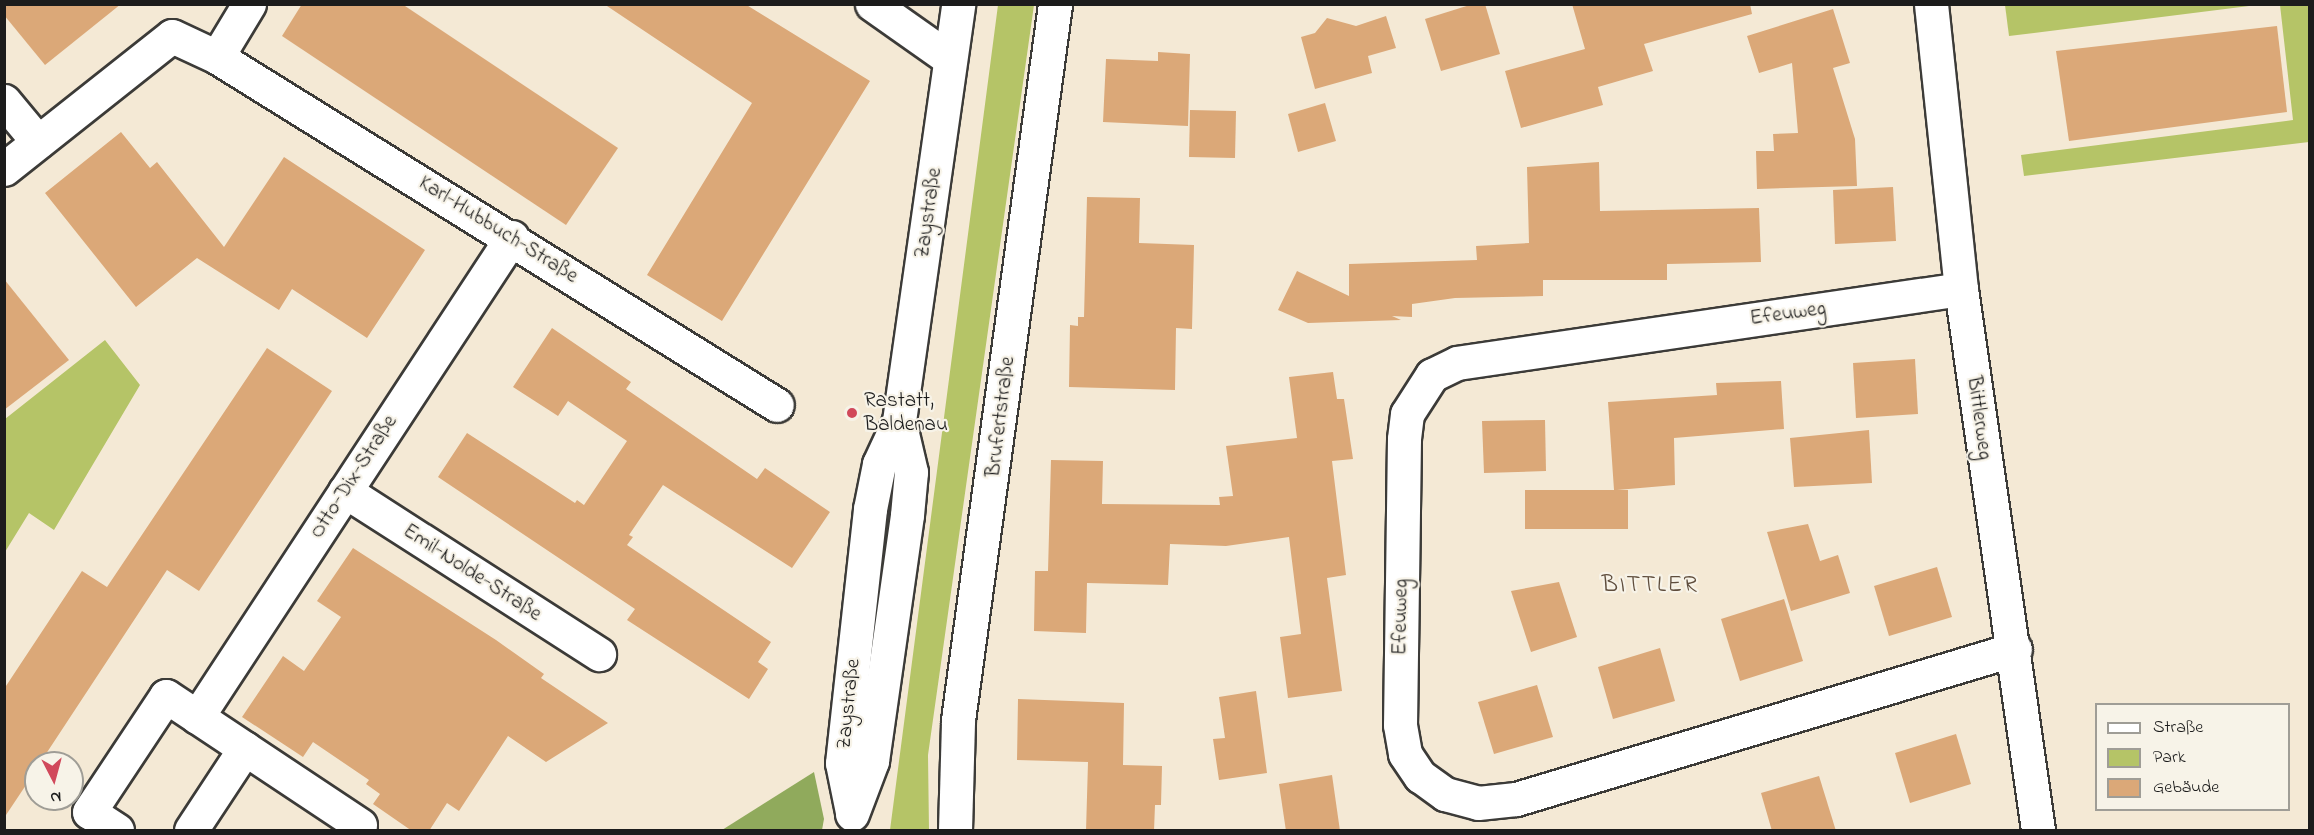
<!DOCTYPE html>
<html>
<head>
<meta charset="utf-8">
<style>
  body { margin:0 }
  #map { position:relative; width:2314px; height:835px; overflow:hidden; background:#f4e9d5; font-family:"Indie Flower",sans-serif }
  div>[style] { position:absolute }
  .green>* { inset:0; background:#b5c467 }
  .forest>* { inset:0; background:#90aa5c }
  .building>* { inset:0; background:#dba878 }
  .roads { filter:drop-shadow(2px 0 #3c3b38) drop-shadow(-2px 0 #3c3b38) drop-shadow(0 2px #3c3b38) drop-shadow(0 -2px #3c3b38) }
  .minor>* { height:33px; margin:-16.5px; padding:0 16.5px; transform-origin:16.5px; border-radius:16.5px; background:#fff }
  .dots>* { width:16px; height:16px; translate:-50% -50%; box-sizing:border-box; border:3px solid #f7f3e8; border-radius:50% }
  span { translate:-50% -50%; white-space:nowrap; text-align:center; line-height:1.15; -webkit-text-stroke:4.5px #f7f3e8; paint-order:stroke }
  .street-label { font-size:21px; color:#1c1c1c }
  .poi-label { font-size:21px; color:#1c1c1c }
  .left { translate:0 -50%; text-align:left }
  .quarter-label { font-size:24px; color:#5f4d3c; letter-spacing:1.5px }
  .frame { position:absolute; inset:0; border:6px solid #1c1c1c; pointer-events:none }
  .legend { position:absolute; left:2095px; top:703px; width:195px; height:108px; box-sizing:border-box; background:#f7f3e8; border:2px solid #9f9d96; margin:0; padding:8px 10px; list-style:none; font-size:18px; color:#1c1c1c }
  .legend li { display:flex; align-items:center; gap:12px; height:30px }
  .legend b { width:30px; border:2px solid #9f9d96 }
  .north { position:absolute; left:24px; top:751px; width:60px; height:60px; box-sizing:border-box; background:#f7f3e8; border:2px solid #9f9d96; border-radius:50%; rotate:174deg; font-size:16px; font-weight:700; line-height:24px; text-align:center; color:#1c1c1c }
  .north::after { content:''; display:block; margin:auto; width:21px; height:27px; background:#d1495b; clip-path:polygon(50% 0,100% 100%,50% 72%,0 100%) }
</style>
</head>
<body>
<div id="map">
  <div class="green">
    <div style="clip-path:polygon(998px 5px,1034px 5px,928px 755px,929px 830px,890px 830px)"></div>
    <div style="clip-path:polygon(2005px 5px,2005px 4px,2257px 5px,2009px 36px)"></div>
    <div style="clip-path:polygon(2280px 5px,2309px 5px,2309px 142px,2024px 176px,2021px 155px,2293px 120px)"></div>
    <div style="clip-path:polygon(105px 340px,140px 385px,54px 530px,29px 513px,5px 552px,5px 419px)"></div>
  </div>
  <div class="forest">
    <div style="clip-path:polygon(814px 772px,824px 819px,822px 830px,722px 830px)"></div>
  </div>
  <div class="building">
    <div style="clip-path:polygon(4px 4px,121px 4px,45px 65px,4px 15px)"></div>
    <div style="clip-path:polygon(302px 4px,402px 4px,618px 148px,566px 225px,282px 36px)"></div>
    <div style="clip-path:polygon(604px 4px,745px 4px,870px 81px,722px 321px,647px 275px,752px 103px)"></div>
    <div style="clip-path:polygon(1473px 4px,1485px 4px,1500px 54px,1441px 71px,1425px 19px)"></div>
    <div style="clip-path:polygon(1572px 4px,1750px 4px,1752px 14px,1644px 44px,1653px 71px,1598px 87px,1603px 105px,1521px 128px,1505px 71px,1585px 49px)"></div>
    <div style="clip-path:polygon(1833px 9px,1850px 63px,1833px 68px,1855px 139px,1857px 186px,1757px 189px,1756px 151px,1774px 151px,1773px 134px,1798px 133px,1792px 63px,1759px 73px,1747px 36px)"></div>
    <div style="clip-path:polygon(1386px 16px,1396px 48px,1368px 56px,1372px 73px,1315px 89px,1301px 37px,1315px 33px,1327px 18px,1356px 26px)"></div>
    <div style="clip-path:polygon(2277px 26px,2287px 112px,2069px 141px,2056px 51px)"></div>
    <div style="clip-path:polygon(1158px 52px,1190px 54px,1188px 126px,1103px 122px,1106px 59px,1158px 61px)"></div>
    <div style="clip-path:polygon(1325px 103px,1336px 141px,1298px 152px,1288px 114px)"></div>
    <div style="clip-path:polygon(1190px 110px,1236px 111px,1235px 158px,1189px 157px)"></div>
    <div style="clip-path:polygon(121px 132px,150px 168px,157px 162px,224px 247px,284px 157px,425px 250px,367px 338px,292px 289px,279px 310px,197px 258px,136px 307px,45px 193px)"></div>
    <div style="clip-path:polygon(1599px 162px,1600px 211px,1759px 208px,1761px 262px,1667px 264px,1667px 280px,1543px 280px,1543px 296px,1455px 298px,1412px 304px,1412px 317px,1392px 316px,1401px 320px,1308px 323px,1278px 310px,1297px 271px,1349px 296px,1349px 264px,1477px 260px,1476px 246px,1529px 243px,1527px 167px)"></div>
    <div style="clip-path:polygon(1893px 187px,1896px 241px,1835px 244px,1833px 190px)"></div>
    <div style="clip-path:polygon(1087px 197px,1140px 198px,1139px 243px,1194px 245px,1192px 329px,1176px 328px,1175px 390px,1069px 387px,1070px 325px,1078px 326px,1078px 317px,1084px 317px)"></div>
    <div style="clip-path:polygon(4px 279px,69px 360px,4px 410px)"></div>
    <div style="clip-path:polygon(552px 328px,631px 382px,626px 389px,757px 479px,765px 468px,830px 512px,792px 568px,663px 485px,629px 535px,633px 537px,627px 545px,771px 642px,758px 662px,768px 669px,749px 699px,627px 620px,635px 609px,438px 477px,467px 433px,575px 503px,577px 500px,584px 505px,627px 441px,568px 401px,558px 416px,513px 387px)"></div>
    <div style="clip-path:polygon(267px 348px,332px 391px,199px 591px,167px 570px,40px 763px,36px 763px,36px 770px,4px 818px,4px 689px,82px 571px,107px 587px)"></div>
    <div style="clip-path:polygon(1915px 359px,1918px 414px,1856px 418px,1853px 363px)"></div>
    <div style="clip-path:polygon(1333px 372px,1337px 399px,1344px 399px,1353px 459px,1332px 461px,1346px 575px,1327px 578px,1342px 691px,1288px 698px,1280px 637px,1301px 634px,1289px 537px,1226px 546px,1170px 544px,1168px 585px,1087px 583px,1086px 633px,1034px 631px,1035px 571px,1048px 571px,1051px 460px,1103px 461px,1102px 504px,1220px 505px,1219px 497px,1233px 496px,1226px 446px,1297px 438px,1289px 377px)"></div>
    <div style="clip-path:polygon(1781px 381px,1784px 429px,1674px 438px,1675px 485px,1617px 490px,1628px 490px,1628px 529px,1525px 529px,1525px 490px,1614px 490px,1608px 402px,1717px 395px,1716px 383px)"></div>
    <div style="clip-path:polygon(1545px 420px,1546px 471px,1484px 473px,1482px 421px)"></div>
    <div style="clip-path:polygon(1869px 430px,1872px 483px,1794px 487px,1790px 438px)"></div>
    <div style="clip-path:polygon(1808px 524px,1820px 561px,1838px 555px,1850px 593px,1791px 611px,1767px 532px)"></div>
    <div style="clip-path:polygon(353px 548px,496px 640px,544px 674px,541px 678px,608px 723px,546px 762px,508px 736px,459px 811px,447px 803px,429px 831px,412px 831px,373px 804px,380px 794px,366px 784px,369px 780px,313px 742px,303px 757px,242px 717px,283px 656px,304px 671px,341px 617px,317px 601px)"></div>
    <div style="clip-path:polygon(1937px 567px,1952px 617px,1889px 636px,1874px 586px)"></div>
    <div style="clip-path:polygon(1559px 582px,1577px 637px,1531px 652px,1511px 591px)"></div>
    <div style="clip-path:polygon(1784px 599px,1803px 661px,1740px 681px,1721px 619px)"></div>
    <div style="clip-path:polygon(1660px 648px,1675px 701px,1613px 719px,1598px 667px)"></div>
    <div style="clip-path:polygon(1537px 685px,1553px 737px,1494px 754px,1478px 702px)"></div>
    <div style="clip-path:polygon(1256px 691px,1267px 773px,1219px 780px,1213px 739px,1225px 738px,1219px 697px)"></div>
    <div style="clip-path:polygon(1018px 699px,1124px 703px,1123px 765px,1162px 766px,1161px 805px,1155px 805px,1154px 831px,1086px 831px,1088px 762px,1017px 760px)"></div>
    <div style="clip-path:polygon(1956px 734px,1971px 784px,1910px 803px,1895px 753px)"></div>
    <div style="clip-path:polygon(1332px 775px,1340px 831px,1286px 831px,1279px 784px)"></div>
    <div style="clip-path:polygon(1819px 776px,1836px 831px,1772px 831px,1761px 793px)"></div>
  </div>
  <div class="roads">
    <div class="minor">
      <div style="left:872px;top:4px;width:95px;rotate:35.2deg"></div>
      <div style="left:1931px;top:4px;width:287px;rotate:84deg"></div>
      <div style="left:1961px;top:289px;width:546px;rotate:81.9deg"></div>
      <div style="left:217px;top:57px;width:659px;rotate:31.86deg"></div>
      <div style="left:4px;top:101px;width:53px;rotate:50.3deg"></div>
      <div style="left:4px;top:169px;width:214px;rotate:-38.4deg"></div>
      <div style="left:172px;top:36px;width:50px;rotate:25deg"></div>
      <div style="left:217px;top:57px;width:62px;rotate:-58.9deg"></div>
      <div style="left:1961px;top:289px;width:509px;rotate:171.65deg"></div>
      <div style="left:1457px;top:363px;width:28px;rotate:154deg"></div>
      <div style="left:1432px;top:375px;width:46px;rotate:122.7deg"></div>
      <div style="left:1407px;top:414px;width:25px;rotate:97deg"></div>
      <div style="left:1404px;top:439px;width:286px;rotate:90.8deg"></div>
      <div style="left:1400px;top:725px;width:29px;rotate:80deg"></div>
      <div style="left:1405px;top:754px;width:27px;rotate:56deg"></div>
      <div style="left:1420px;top:776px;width:31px;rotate:36deg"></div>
      <div style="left:1445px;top:794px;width:34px;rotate:15deg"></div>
      <div style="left:1478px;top:803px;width:38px;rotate:-6deg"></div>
      <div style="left:1516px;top:799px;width:521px;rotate:-16.73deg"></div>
      <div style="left:345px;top:491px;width:302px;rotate:32.7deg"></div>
      <div style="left:197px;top:717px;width:574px;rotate:-56.73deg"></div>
      <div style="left:852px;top:812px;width:50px;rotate:-101.5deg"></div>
      <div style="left:842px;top:763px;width:256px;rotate:-83.7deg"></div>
      <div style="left:870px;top:509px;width:46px;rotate:-78.7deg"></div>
      <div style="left:879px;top:464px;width:47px;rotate:-65.1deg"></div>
      <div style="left:899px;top:421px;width:421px;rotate:-81.9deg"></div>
      <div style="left:852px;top:814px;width:57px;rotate:-69.3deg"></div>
      <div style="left:872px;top:761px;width:248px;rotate:-81.9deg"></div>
      <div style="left:907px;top:515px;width:43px;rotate:-84.7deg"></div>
      <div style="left:911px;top:472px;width:52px;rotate:-103.2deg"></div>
      <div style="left:117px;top:830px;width:33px;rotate:-147deg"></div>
      <div style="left:89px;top:812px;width:139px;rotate:-56.4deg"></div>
      <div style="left:166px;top:696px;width:233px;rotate:33.6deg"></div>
      <div style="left:191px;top:830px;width:98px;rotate:-56.6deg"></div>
      <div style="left:955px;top:830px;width:110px;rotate:-88.4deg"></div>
      <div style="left:958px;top:720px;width:723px;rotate:-82.28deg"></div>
    </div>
  </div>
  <div class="dots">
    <div style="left:852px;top:413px;background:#d1495b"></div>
  </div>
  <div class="street-label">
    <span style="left:929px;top:213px;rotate:-82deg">Zaystraße</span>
    <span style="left:498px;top:230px;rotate:32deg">Karl-Hubbuch-Straße</span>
    <span style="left:1788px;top:314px;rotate:-8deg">Efeuweg</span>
    <span style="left:1001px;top:417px;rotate:-83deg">Brufertstraße</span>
    <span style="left:1979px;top:418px;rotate:82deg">Bittlerweg</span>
    <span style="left:354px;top:477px;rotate:-57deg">Otto-Dix-Straße</span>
    <span style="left:472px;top:573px;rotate:33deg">Emil-Nolde-Straße</span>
    <span style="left:1401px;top:617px;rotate:-89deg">Efeuweg</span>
    <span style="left:849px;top:704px;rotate:-84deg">Zaystraße</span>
  </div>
  <div class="poi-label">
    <span class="left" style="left:864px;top:413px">Rastatt,<br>Baldenau</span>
  </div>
  <div class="quarter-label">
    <span style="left:1650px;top:586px">BITTLER</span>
  </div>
  <div class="frame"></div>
  <ul class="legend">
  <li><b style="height:8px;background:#fff"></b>Straße</li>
  <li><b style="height:16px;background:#b5c467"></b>Park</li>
  <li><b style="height:16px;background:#dba878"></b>Gebäude</li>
  </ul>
  <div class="north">N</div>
</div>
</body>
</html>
